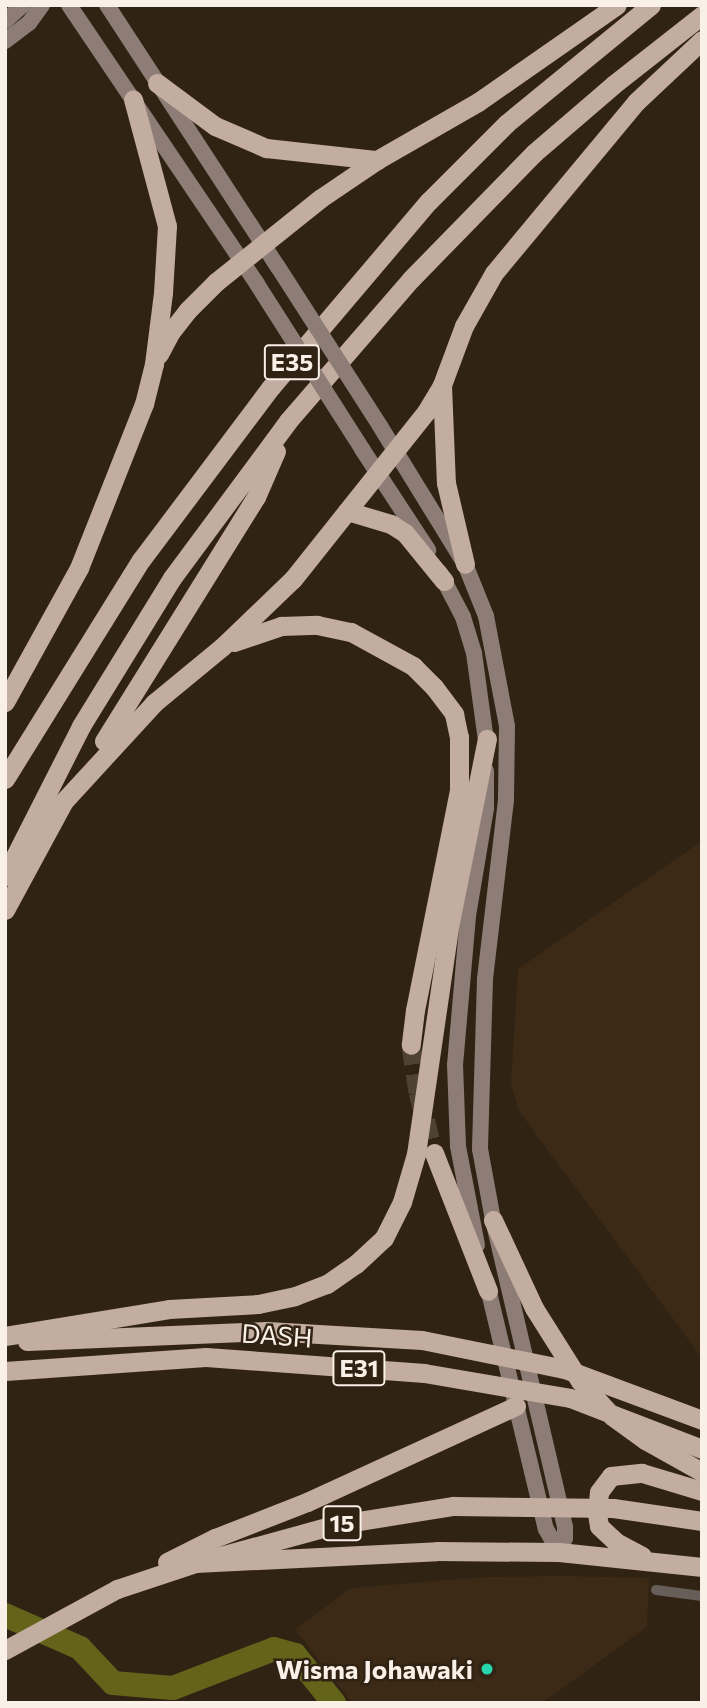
<!DOCTYPE html>
<html>
<head>
<meta charset="utf-8">
<style>
  body { margin:0 }
  #map { position:relative; width:707px; height:1708px; overflow:hidden; background:#302314; font-family:Commissioner,sans-serif }
  div>[style] { position:absolute }
  .built>* { inset:0; background:#3c2a16 }
  .river>* { height:24px; margin:-12px; padding:0 12px; transform-origin:12px; border-radius:12px; background:#636319 }
  .highway-tunnel>* { height:19px; margin-top:-9.5px; transform-origin:0; background:repeating-linear-gradient(90deg,#4e4234 0 19px,transparent 0 29px) }
  .street>* { height:10px; margin:-5px; padding:0 5px; transform-origin:5px; border-radius:5px; background:#675e59 }
  .secondary>* { height:16px; margin:-8px; padding:0 8px; transform-origin:8px; border-radius:8px; background:#8d7d76 }
  .highway>* { height:19px; margin:-9.5px; padding:0 9.5px; transform-origin:9.5px; border-radius:9.5px; background:#c3aca0 }
  .secondary-bridge>* { height:16px; margin:-8px; padding:0 8px; transform-origin:8px; border-radius:8px; background:#8d7d76 }
  .highway-bridge>* { height:19px; margin:-9.5px; padding:0 9.5px; transform-origin:9.5px; border-radius:9.5px; background:#c3aca0 }
  .dots>* { width:19px; height:19px; translate:-50% -50%; box-sizing:border-box; border:4px solid #302314; border-radius:50% }
  span { translate:-50% -50%; white-space:nowrap; text-align:center; line-height:1.15; -webkit-text-stroke:5px #302314; paint-order:stroke }
  .shield-label span { padding:2px 5px; background:#302314; border:2px solid; border-radius:5px; -webkit-text-stroke-width:0 }
  .shield-label { font-size:24px; color:#f9f0e7; font-weight:700 }
  .street-label { font-size:26px; color:#f9f0e7 }
  .poi-label { font-size:26px; color:#f9f0e7; font-weight:700 }
  .right { translate:-100% -50%; text-align:right }
  .frame { position:absolute; inset:0; border:7px solid #f9f0e7; pointer-events:none }
</style>
</head>
<body>
<div id="map">
  <div class="built">
    <div style="clip-path:polygon(702px 841px,702px 1358px,519px 1111px,511px 1083px,518px 969px)"></div>
    <div style="clip-path:polygon(566px 1576px,649px 1578px,647px 1627px,542px 1703px,352px 1703px,295px 1629px,351px 1588px,486px 1577px)"></div>
  </div>
  <div class="river">
    <div style="left:5px;top:1615px;width:82px;rotate:23.7deg"></div>
    <div style="left:80px;top:1648px;width:48px;rotate:46.7deg"></div>
    <div style="left:113px;top:1683px;width:60px;rotate:4.8deg"></div>
    <div style="left:173px;top:1688px;width:108px;rotate:-21.1deg"></div>
    <div style="left:274px;top:1649px;width:22px;rotate:16deg"></div>
    <div style="left:295px;top:1655px;width:62px;rotate:50.9deg"></div>
  </div>
  <div class="highway-tunnel">
    <div style="left:411px;top:1045px;width:48px;rotate:81.5deg"></div>
    <div style="left:418px;top:1092px;width:63px;rotate:75.3deg"></div>
  </div>
  <div class="street">
    <div style="left:656px;top:1590px;width:46px;rotate:7.4deg"></div>
  </div>
  <div class="secondary">
    <div style="left:69px;top:5px;width:336px;rotate:56deg"></div>
    <div style="left:107px;top:5px;width:313px;rotate:56.9deg"></div>
    <div style="left:5px;top:21px;width:24px;rotate:-42deg"></div>
    <div style="left:5px;top:41px;width:30px;rotate:-37deg"></div>
    <div style="left:29px;top:23px;width:22px;rotate:-54deg"></div>
    <div style="left:380px;top:426px;width:162px;rotate:58.4deg"></div>
    <div style="left:465px;top:564px;width:56px;rotate:68deg"></div>
    <div style="left:486px;top:616px;width:112px;rotate:79.2deg"></div>
    <div style="left:507px;top:726px;width:74px;rotate:90.8deg"></div>
    <div style="left:506px;top:800px;width:180px;rotate:96.7deg"></div>
    <div style="left:485px;top:979px;width:170px;rotate:91.7deg"></div>
    <div style="left:480px;top:1149px;width:72px;rotate:79.6deg"></div>
    <div style="left:493px;top:1220px;width:315px;rotate:76.8deg"></div>
    <div style="left:565px;top:1527px;width:11px;rotate:90deg"></div>
    <div style="left:565px;top:1538px;width:15px;rotate:113deg"></div>
    <div style="left:362px;top:449px;width:121px;rotate:56.8deg"></div>
    <div style="left:440px;top:573px;width:50px;rotate:62.4deg"></div>
    <div style="left:463px;top:617px;width:38px;rotate:73deg"></div>
    <div style="left:474px;top:653px;width:96px;rotate:82.2deg"></div>
    <div style="left:477px;top:1245px;width:101px;rotate:-100.9deg"></div>
    <div style="left:458px;top:1146px;width:81px;rotate:-92.1deg"></div>
    <div style="left:455px;top:1065px;width:150px;rotate:-85deg"></div>
    <div style="left:468px;top:916px;width:109px;rotate:-80.5deg"></div>
    <div style="left:486px;top:808px;width:37px;rotate:-90deg"></div>
    <div style="left:486px;top:1280px;width:256px;rotate:76.5deg"></div>
    <div style="left:546px;top:1529px;width:26px;rotate:61deg"></div>
  </div>
  <div class="highway">
    <div style="left:157px;top:83px;width:72px;rotate:36.6deg"></div>
    <div style="left:215px;top:126px;width:56px;rotate:23.3deg"></div>
    <div style="left:266px;top:148px;width:112px;rotate:6.2deg"></div>
    <div style="left:159px;top:354px;width:24px;rotate:-62deg"></div>
    <div style="left:170px;top:333px;width:29px;rotate:-52deg"></div>
    <div style="left:188px;top:310px;width:40px;rotate:-45deg"></div>
    <div style="left:216px;top:282px;width:134px;rotate:-38.7deg"></div>
    <div style="left:321px;top:198px;width:68px;rotate:-34.2deg"></div>
    <div style="left:377px;top:160px;width:116px;rotate:-29.9deg"></div>
    <div style="left:478px;top:102px;width:169px;rotate:-34.9deg"></div>
    <div style="left:442px;top:385px;width:98px;rotate:87.7deg"></div>
    <div style="left:446px;top:483px;width:83px;rotate:76.8deg"></div>
    <div style="left:347px;top:511px;width:46px;rotate:16.5deg"></div>
    <div style="left:391px;top:524px;width:17px;rotate:33deg"></div>
    <div style="left:405px;top:533px;width:62px;rotate:50.9deg"></div>
    <div style="left:234px;top:642px;width:50px;rotate:-18.8deg"></div>
    <div style="left:281px;top:626px;width:36px;rotate:-2deg"></div>
    <div style="left:317px;top:625px;width:35px;rotate:12deg"></div>
    <div style="left:351px;top:632px;width:71px;rotate:28.7deg"></div>
    <div style="left:413px;top:666px;width:30px;rotate:45deg"></div>
    <div style="left:434px;top:687px;width:34px;rotate:53deg"></div>
    <div style="left:454px;top:714px;width:24px;rotate:78deg"></div>
    <div style="left:459px;top:737px;width:53px;rotate:90deg"></div>
    <div style="left:459px;top:790px;width:224px;rotate:101.3deg"></div>
    <div style="left:415px;top:1010px;width:35px;rotate:97deg"></div>
    <div style="left:5px;top:702px;width:153px;rotate:-61.1deg"></div>
    <div style="left:79px;top:568px;width:176px;rotate:-68.4deg"></div>
    <div style="left:144px;top:404px;width:41px;rotate:-76deg"></div>
    <div style="left:154px;top:364px;width:72px;rotate:-82.8deg"></div>
    <div style="left:163px;top:293px;width:67px;rotate:-86.6deg"></div>
    <div style="left:167px;top:226px;width:131px;rotate:-105deg"></div>
    <div style="left:104px;top:741px;width:287px;rotate:-58.1deg"></div>
    <div style="left:256px;top:497px;width:50px;rotate:-66.5deg"></div>
    <div style="left:5px;top:779px;width:258px;rotate:-58.2deg"></div>
    <div style="left:141px;top:560px;width:216px;rotate:-53.1deg"></div>
    <div style="left:271px;top:387px;width:244px;rotate:-49.7deg"></div>
    <div style="left:429px;top:201px;width:110px;rotate:-45deg"></div>
    <div style="left:507px;top:123px;width:186px;rotate:-39.3deg"></div>
    <div style="left:5px;top:876px;width:168px;rotate:-63.1deg"></div>
    <div style="left:81px;top:726px;width:174px;rotate:-58.4deg"></div>
    <div style="left:172px;top:578px;width:195px;rotate:-53.5deg"></div>
    <div style="left:288px;top:421px;width:188px;rotate:-49.1deg"></div>
    <div style="left:411px;top:279px;width:176px;rotate:-45.7deg"></div>
    <div style="left:534px;top:153px;width:104px;rotate:-40.7deg"></div>
    <div style="left:613px;top:85px;width:113px;rotate:-38.2deg"></div>
    <div style="left:5px;top:910px;width:124px;rotate:-61.6deg"></div>
    <div style="left:64px;top:801px;width:133px;rotate:-47.4deg"></div>
    <div style="left:154px;top:703px;width:88px;rotate:-39.5deg"></div>
    <div style="left:222px;top:647px;width:98px;rotate:-43.8deg"></div>
    <div style="left:293px;top:579px;width:213px;rotate:-51.5deg"></div>
    <div style="left:426px;top:412px;width:31px;rotate:-59deg"></div>
    <div style="left:442px;top:385px;width:63px;rotate:-69.6deg"></div>
    <div style="left:464px;top:326px;width:61px;rotate:-60.5deg"></div>
    <div style="left:494px;top:273px;width:222px;rotate:-50.3deg"></div>
    <div style="left:636px;top:102px;width:91px;rotate:-43.2deg"></div>
    <div style="left:434px;top:1153px;width:148px;rotate:68.6deg"></div>
    <div style="left:493px;top:1220px;width:97px;rotate:65deg"></div>
    <div style="left:534px;top:1308px;width:86px;rotate:57.8deg"></div>
    <div style="left:580px;top:1381px;width:47px;rotate:47.6deg"></div>
    <div style="left:612px;top:1416px;width:41px;rotate:36deg"></div>
    <div style="left:645px;top:1440px;width:65px;rotate:29.3deg"></div>
    <div style="left:642px;top:1556px;width:30px;rotate:-152deg"></div>
    <div style="left:616px;top:1542px;width:23px;rotate:-137deg"></div>
    <div style="left:599px;top:1526px;width:12px;rotate:-99deg"></div>
    <div style="left:597px;top:1514px;width:22px;rotate:-85deg"></div>
    <div style="left:599px;top:1492px;width:20px;rotate:-53deg"></div>
    <div style="left:611px;top:1476px;width:31px;rotate:-6deg"></div>
    <div style="left:642px;top:1473px;width:63px;rotate:16.7deg"></div>
    <div style="left:167px;top:1562px;width:54px;rotate:-26.6deg"></div>
    <div style="left:215px;top:1538px;width:99px;rotate:-21.4deg"></div>
    <div style="left:307px;top:1502px;width:230px;rotate:-24.7deg"></div>
    <div style="left:195px;top:1563px;width:242px;rotate:-2.8deg"></div>
    <div style="left:437px;top:1551px;width:122px;rotate:0.5deg"></div>
    <div style="left:559px;top:1552px;width:144px;rotate:6deg"></div>
    <div style="left:5px;top:1650px;width:128px;rotate:-28.6deg"></div>
    <div style="left:117px;top:1589px;width:82px;rotate:-18.4deg"></div>
    <div style="left:195px;top:1563px;width:144px;rotate:-15.3deg"></div>
    <div style="left:334px;top:1525px;width:121px;rotate:-9.1deg"></div>
  </div>
  <div class="secondary-bridge">
    <div style="left:278px;top:267px;width:189px;rotate:57.3deg"></div>
    <div style="left:257px;top:284px;width:196px;rotate:57.5deg"></div>
  </div>
  <div class="highway-bridge">
    <div style="left:5px;top:1336px;width:166px;rotate:-9.3deg"></div>
    <div style="left:169px;top:1309px;width:89px;rotate:-3.2deg"></div>
    <div style="left:258px;top:1304px;width:38px;rotate:-12deg"></div>
    <div style="left:295px;top:1296px;width:34px;rotate:-21deg"></div>
    <div style="left:327px;top:1284px;width:35px;rotate:-35deg"></div>
    <div style="left:356px;top:1264px;width:38px;rotate:-43deg"></div>
    <div style="left:384px;top:1238px;width:40px;rotate:-63.4deg"></div>
    <div style="left:402px;top:1202px;width:50px;rotate:-73.7deg"></div>
    <div style="left:416px;top:1154px;width:234px;rotate:-81.7deg"></div>
    <div style="left:450px;top:922px;width:187px;rotate:-78.6deg"></div>
    <div style="left:27px;top:1341px;width:240px;rotate:-2.4deg"></div>
    <div style="left:267px;top:1331px;width:155px;rotate:3.3deg"></div>
    <div style="left:422px;top:1340px;width:146px;rotate:11.5deg"></div>
    <div style="left:565px;top:1369px;width:146px;rotate:20.4deg"></div>
    <div style="left:5px;top:1371px;width:201px;rotate:-4deg"></div>
    <div style="left:206px;top:1357px;width:219px;rotate:4.2deg"></div>
    <div style="left:424px;top:1373px;width:148px;rotate:9.7deg"></div>
    <div style="left:570px;top:1398px;width:142px;rotate:21.1deg"></div>
    <div style="left:453px;top:1506px;width:160px;rotate:0.7deg"></div>
    <div style="left:613px;top:1508px;width:90px;rotate:8.3deg"></div>
  </div>
  <div class="dots">
    <div style="left:487px;top:1669px;background:#27d5ad"></div>
  </div>
  <div class="shield-label">
    <span style="left:292px;top:362px">E35</span>
    <span style="left:359px;top:1368px">E31</span>
    <span style="left:342px;top:1523px">15</span>
  </div>
  <div class="street-label">
    <span style="left:277px;top:1335px;rotate:4deg">DASH</span>
  </div>
  <div class="poi-label">
    <span class="right" style="left:473px;top:1669px">Wisma Johawaki</span>
  </div>
  <div class="frame"></div>
</div>
</body>
</html>
